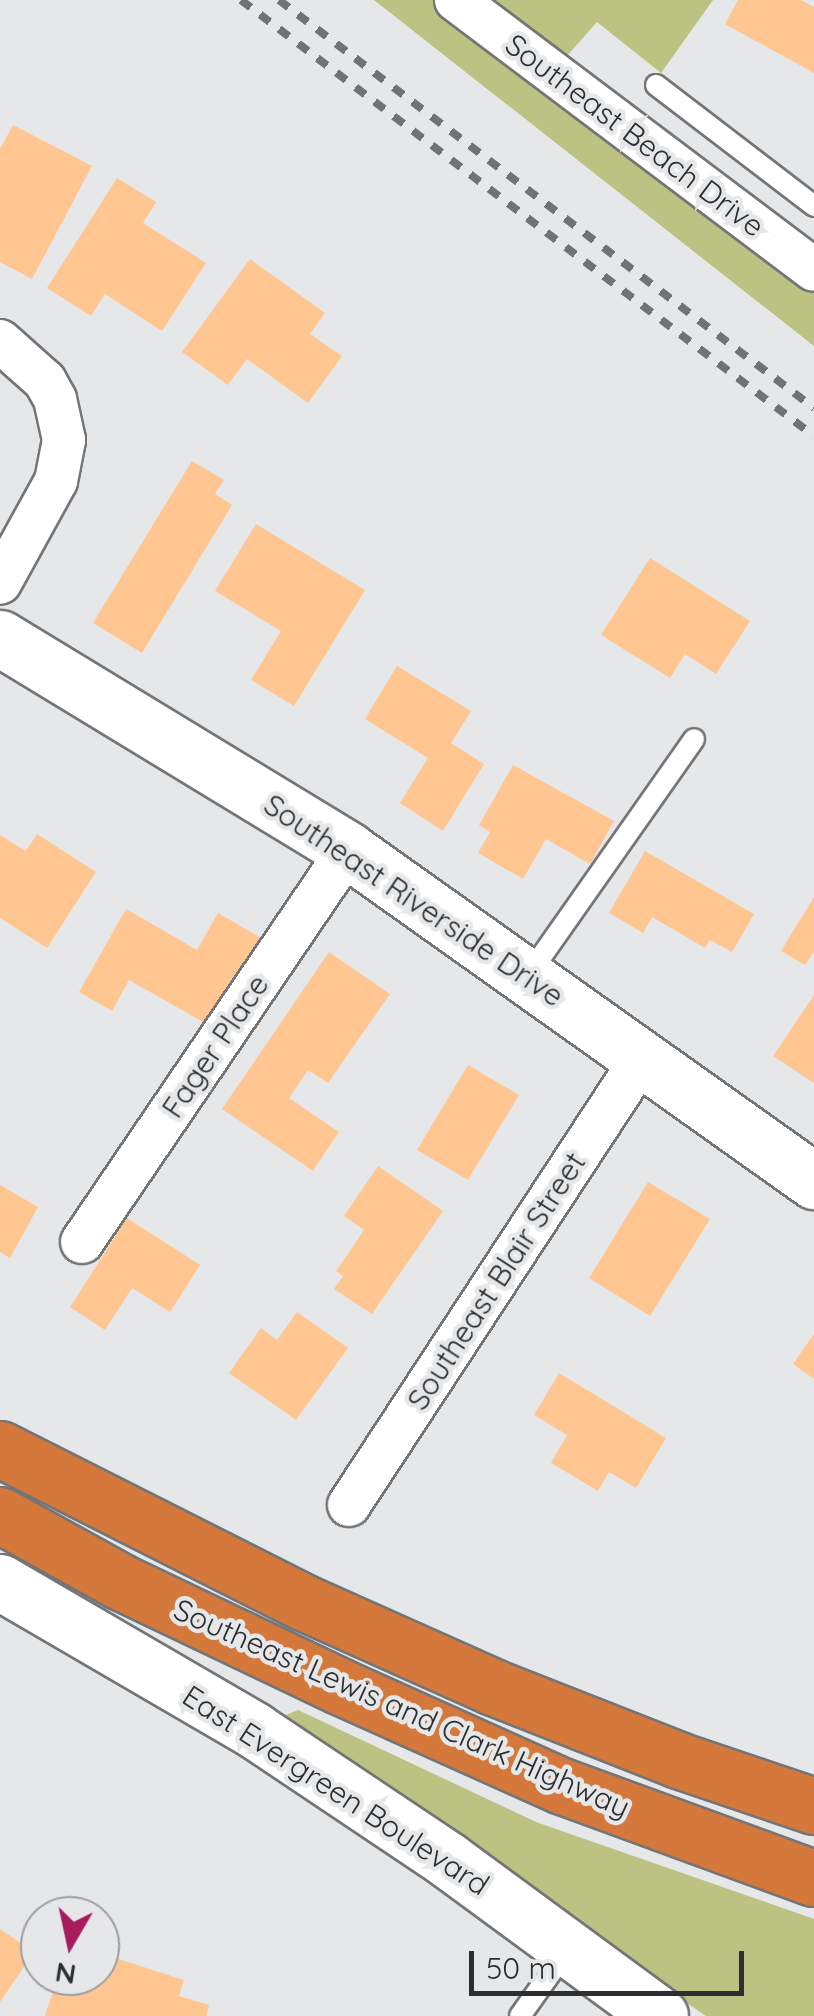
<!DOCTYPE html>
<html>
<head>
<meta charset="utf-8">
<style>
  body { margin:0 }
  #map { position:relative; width:814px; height:2016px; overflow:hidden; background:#e6e7e9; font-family:Quicksand,sans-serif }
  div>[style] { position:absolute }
  .green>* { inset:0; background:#bcc281 }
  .building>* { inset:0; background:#ffc692 }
  .roads { filter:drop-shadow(2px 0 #747577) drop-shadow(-2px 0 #747577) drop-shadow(0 2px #747577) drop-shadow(0 -2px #747577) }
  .lane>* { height:20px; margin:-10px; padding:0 10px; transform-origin:10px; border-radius:10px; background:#fff }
  .street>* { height:42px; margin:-21px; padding:0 21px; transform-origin:21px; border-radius:21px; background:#fff }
  .secondary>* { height:55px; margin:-27.5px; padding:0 27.5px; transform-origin:27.5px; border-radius:27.5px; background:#fff }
  .highway>* { height:55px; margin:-27.5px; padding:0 27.5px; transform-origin:27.5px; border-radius:27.5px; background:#d4783b }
  .rail>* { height:8px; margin-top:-4px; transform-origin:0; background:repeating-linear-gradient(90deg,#717273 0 12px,transparent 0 24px) }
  span { translate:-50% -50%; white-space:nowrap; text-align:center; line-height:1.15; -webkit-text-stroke:9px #e6e7e9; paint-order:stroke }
  .street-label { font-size:30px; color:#2d2e2f }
  .north { position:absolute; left:20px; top:1896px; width:100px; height:100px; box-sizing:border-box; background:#e6e7e9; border:2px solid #9c9d9f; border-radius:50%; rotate:189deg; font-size:28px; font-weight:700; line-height:40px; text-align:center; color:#2d2e2f }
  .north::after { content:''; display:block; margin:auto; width:35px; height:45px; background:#a71b5f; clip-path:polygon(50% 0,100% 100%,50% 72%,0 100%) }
  .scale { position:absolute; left:469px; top:1951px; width:275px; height:45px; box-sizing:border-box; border:5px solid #2d2e2f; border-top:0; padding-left:12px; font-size:30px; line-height:35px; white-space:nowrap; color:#2d2e2f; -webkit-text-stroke:8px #e6e7e9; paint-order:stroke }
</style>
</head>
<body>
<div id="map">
  <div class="green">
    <div style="clip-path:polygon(374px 0,713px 0,661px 73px,597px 22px,566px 57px,814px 247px,814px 346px)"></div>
    <div style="clip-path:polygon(298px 1710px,536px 1822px,814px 1919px,814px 2016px,706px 2016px,274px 1720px)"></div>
  </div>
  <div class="building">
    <div style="clip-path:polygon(738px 0,801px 0,814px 7px,814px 73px,725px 24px)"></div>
    <div style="clip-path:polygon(13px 125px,92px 166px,32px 279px,0 262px,0 149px)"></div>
    <div style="clip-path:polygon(117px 178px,156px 202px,143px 223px,206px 263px,162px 331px,105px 294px,91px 316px,47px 288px)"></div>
    <div style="clip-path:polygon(250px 259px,325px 313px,310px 334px,342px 356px,308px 403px,247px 359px,228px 385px,182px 352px)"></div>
    <div style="clip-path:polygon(192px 461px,224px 480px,215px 494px,232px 505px,142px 653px,93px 623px)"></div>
    <div style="clip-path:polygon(256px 524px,365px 590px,294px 706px,251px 680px,281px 631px,215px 591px)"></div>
    <div style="clip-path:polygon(650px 558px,750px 621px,716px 674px,685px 654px,670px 678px,601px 635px)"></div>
    <div style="clip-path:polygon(397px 666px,471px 711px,451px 743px,484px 764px,443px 831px,400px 803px,428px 758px,365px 719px)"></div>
    <div style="clip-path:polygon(513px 765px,614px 821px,590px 864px,546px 839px,523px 879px,478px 853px,490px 832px,479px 825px)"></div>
    <div style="clip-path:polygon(37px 834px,96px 872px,47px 948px,0 918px,0 835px,26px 851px)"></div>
    <div style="clip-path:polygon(645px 851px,754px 914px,732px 952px,710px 940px,705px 948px,652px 917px,643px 933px,609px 913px)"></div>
    <div style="clip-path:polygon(814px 897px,814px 952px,805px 965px,781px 951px)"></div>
    <div style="clip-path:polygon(126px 909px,197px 950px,218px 913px,261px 938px,210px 1026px,129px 980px,112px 1011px,79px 992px)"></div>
    <div style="clip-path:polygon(329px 952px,390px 994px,328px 1083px,308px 1070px,289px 1098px,339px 1132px,313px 1171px,222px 1109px)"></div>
    <div style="clip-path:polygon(814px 995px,814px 1083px,773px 1056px)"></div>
    <div style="clip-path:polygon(468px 1065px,519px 1095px,468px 1180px,417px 1150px)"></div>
    <div style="clip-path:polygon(378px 1166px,443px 1211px,372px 1314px,334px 1289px,343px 1276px,336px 1271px,364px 1230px,344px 1216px)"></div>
    <div style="clip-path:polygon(648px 1182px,710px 1219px,650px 1316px,589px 1278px)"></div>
    <div style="clip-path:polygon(0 1185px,38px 1207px,10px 1258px,0 1252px)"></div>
    <div style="clip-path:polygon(127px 1218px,200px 1265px,170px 1312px,132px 1288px,105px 1330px,70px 1307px)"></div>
    <div style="clip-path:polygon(297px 1312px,348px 1348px,296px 1420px,229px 1373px,261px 1328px,277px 1340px)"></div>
    <div style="clip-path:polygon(814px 1334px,814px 1379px,793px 1364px)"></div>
    <div style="clip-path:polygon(559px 1373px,666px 1438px,636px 1488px,609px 1472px,598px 1491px,551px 1463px,567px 1435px,534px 1415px)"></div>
    <div style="clip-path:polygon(0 1929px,34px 1952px,0 2002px)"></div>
    <div style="clip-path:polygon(100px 1953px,184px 1980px,179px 1996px,209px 2005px,206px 2016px,45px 2016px,58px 1976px,100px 1976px)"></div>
  </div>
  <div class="roads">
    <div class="lane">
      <div style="left:656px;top:85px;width:199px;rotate:37.4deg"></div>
      <div style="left:529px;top:974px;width:287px;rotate:-54.9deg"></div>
      <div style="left:520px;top:2016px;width:81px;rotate:-54.5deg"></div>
    </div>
    <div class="street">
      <div style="left:456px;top:0;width:448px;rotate:37deg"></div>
      <div style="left:0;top:341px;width:60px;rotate:41.6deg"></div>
      <div style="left:45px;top:381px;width:21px;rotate:61deg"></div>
      <div style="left:55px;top:399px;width:42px;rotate:77.6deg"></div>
      <div style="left:64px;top:440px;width:42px;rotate:101deg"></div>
      <div style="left:56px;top:481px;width:116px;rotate:118.8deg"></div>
      <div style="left:82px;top:1242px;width:474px;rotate:-55.8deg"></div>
      <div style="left:349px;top:1505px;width:536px;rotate:-56.73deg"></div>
    </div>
    <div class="secondary">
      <div style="left:0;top:638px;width:407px;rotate:31.3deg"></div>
      <div style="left:348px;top:850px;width:572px;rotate:35.39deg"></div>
      <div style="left:0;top:1582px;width:294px;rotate:30.2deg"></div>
      <div style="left:254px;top:1730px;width:234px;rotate:33.8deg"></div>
      <div style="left:448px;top:1860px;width:263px;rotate:36.3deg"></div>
    </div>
    <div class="highway">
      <div style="left:0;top:1449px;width:339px;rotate:26.8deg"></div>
      <div style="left:303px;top:1602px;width:208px;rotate:24.1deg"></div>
      <div style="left:493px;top:1687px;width:199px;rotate:21.5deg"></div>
      <div style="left:678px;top:1760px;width:144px;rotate:18.7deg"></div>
      <div style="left:0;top:1515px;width:138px;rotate:29deg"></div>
      <div style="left:121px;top:1582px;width:242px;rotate:25.5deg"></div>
      <div style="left:339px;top:1686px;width:244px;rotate:24.2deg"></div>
      <div style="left:562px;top:1786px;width:268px;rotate:20.1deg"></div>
    </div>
  </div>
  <div class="rail">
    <div style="left:241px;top:0;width:720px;rotate:37.27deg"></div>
    <div style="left:279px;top:0;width:673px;rotate:37.33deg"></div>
  </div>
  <div class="street-label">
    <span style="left:635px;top:135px;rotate:37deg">Southeast Beach Drive</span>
    <span style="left:414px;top:900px;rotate:34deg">Southeast Riverside Drive</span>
    <span style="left:215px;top:1046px;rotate:-56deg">Fager Place</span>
    <span style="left:496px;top:1281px;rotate:-57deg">Southeast Blair Street</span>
    <span style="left:402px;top:1708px;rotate:24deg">Southeast Lewis and Clark Highway</span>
    <span style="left:336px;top:1790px;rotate:33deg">East Evergreen Boulevard</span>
  </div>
  <div class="north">N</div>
  <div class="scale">50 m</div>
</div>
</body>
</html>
